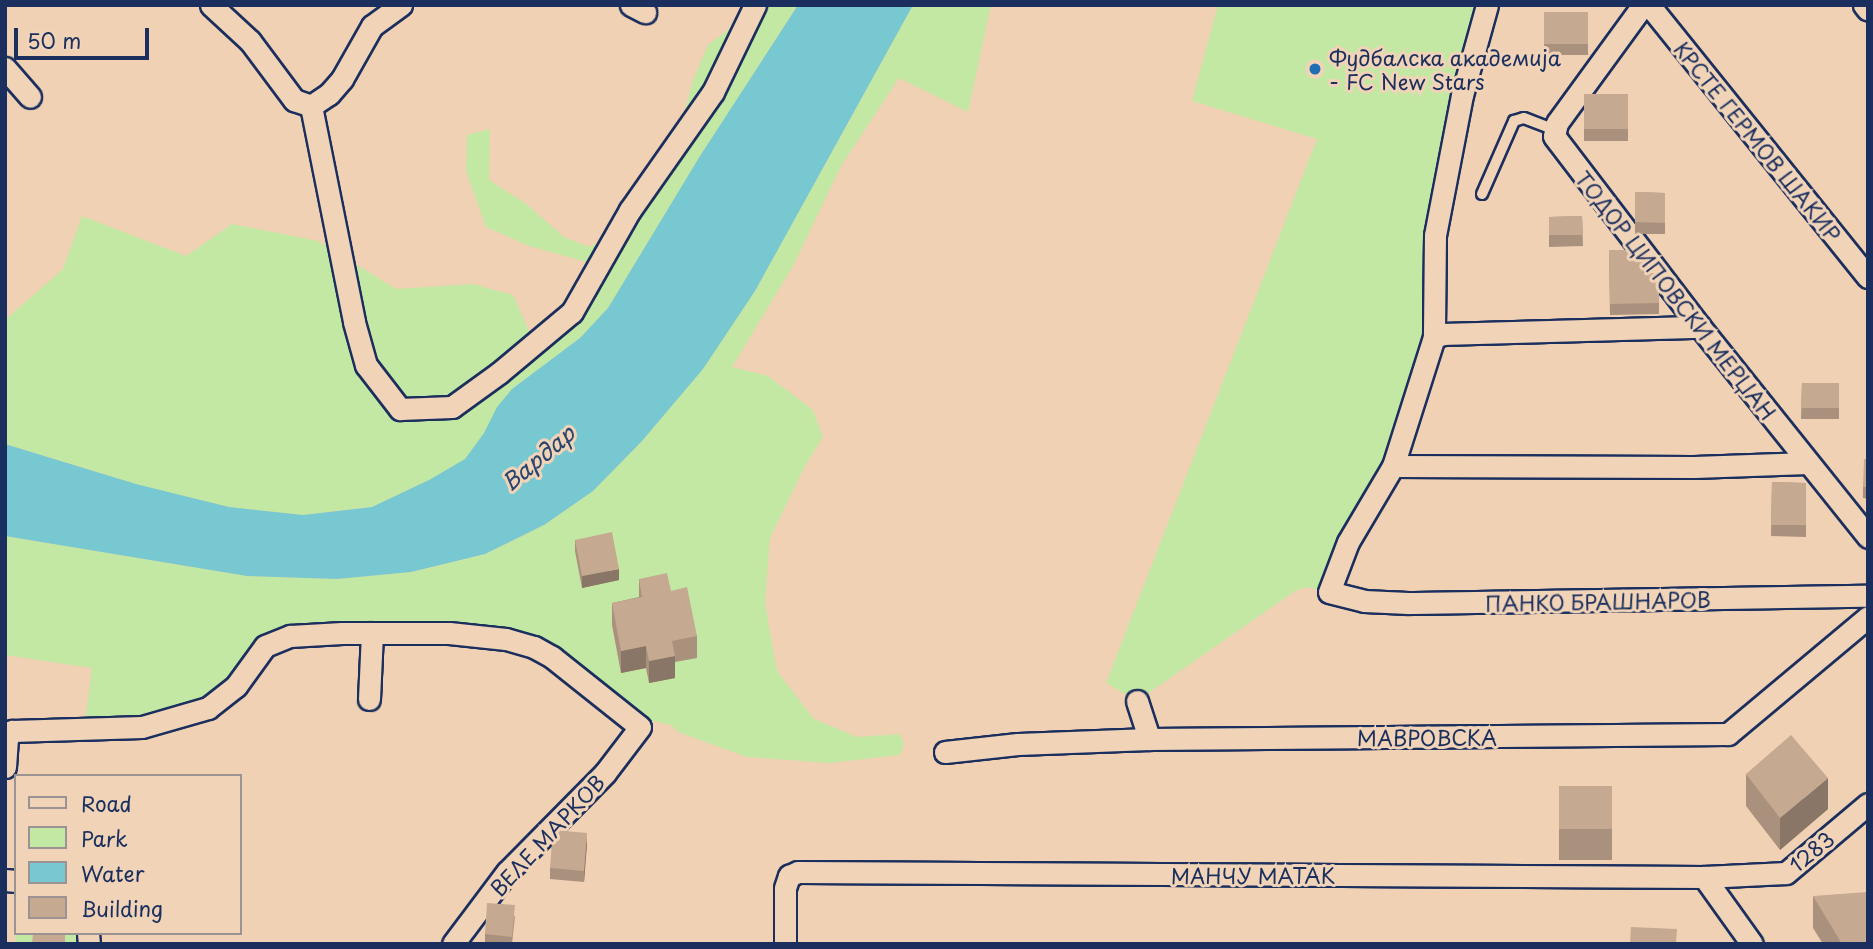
<!DOCTYPE html>
<html>
<head>
<meta charset="utf-8">
<style>
  body { margin:0 }
  #map { position:relative; width:1873px; height:949px; overflow:hidden; background:#f1d1b3; font-family:"Playpen Sans",sans-serif }
  div>[style] { position:absolute }
  .green>* { inset:0; background:#c2e8a3 }
  .water>* { inset:0; background:#77c8d1 }
  .roads { filter:drop-shadow(2px 0 #1b2f5e) drop-shadow(-2px 0 #1b2f5e) drop-shadow(0 2px #1b2f5e) drop-shadow(0 -2px #1b2f5e) }
  .service>* { height:10px; margin:-5px; padding:0 5px; transform-origin:5px; border-radius:5px; background:#f1d4b8 }
  .minor>* { height:21px; margin:-10.5px; padding:0 10.5px; transform-origin:10.5px; border-radius:10.5px; background:#f1d4b8 }
  .wall>* { inset:0; background:#a9917d }
  .shaded-wall>* { inset:0; background:#8a7666 }
  .building>* { inset:0; background:#c5a991 }
  .dots>* { width:19px; height:19px; translate:-50% -50%; box-sizing:border-box; border:4px solid #f1d4b8; border-radius:50% }
  span { translate:-50% -50%; white-space:nowrap; text-align:center; line-height:1.15; -webkit-text-stroke:6px #f1d4b8; paint-order:stroke }
  .poi-label { font-size:21px; color:#1b2f5e }
  .left { translate:0 -50%; text-align:left }
  .street-label { font-size:21px; color:#1b2f5e }
  .water-label { font-size:23px; color:#29466f; font-style:italic }
  .frame { position:absolute; inset:0; border:7px solid #1b2f5e; pointer-events:none }
  .legend { position:absolute; left:14px; top:774px; width:228px; height:161px; box-sizing:border-box; background:#f1d4b8; border:2px solid #9b9294; margin:0; padding:9px 12px; list-style:none; font-size:21px; color:#1b2f5e }
  .legend li { display:flex; align-items:center; gap:14px; height:35px }
  .legend b { width:35px; border:2px solid #9b9294 }
  .scale { position:absolute; left:14px; top:28px; width:135px; height:32px; box-sizing:border-box; border:4px solid #1b2f5e; border-top:0; padding-left:9px; font-size:21px; line-height:24px; white-space:nowrap; color:#1b2f5e; -webkit-text-stroke:5px #f1d4b8; paint-order:stroke }
</style>
</head>
<body>
<div id="map">
  <div class="green">
    <div style="clip-path:polygon(761px 5px,798px 5px,700px 156px,608px 308px,580px 338px,512px 389px,497px 407px,484px 433px,465px 459px,429px 480px,372px 507px,303px 515px,229px 507px,136px 484px,5px 444px,5px 320px,63px 269px,82px 216px,186px 256px,232px 224px,318px 241px,396px 289px,473px 284px,513px 295px,531px 336px,578px 294px,594px 264px,529px 246px,486px 227px,466px 171px,467px 135px,490px 129px,489px 180px,525px 203px,564px 237px,589px 247px,631px 226px,681px 125px,693px 80px,708px 45px)"></div>
    <div style="clip-path:polygon(evenodd,913px 5px,991px 5px,968px 112px,899px 78px,841px 166px,793px 266px,732px 367px,768px 376px,813px 410px,823px 437px,806px 464px,770px 538px,765px 603px,777px 671px,814px 719px,857px 737px,900px 734px,904px 744px,900px 755px,829px 763px,747px 757px,678px 732px,671px 725px,628px 715px,534px 647px,290px 636px,218px 702px,84px 730px,92px 668px,5px 655px,5px 536px,247px 576px,337px 579px,411px 572px,485px 554px,544px 525px,593px 491px,642px 441px,703px 369px,755px 291px,913px 5px,612px 625px,674px 678px,646px 668px,621px 673px,612px 625px)"></div>
    <div style="clip-path:polygon(1218px 5px,1487px 5px,1462px 95px,1434px 337px,1406px 423px,1329px 592px,1307px 587px,1295px 591px,1137px 701px,1106px 683px,1317px 139px,1192px 101px)"></div>
    <div style="clip-path:polygon(16px 933px,80px 933px,81px 944px,15px 944px)"></div>
  </div>
  <div class="water">
    <div style="clip-path:polygon(798px 5px,913px 5px,755px 291px,703px 369px,642px 441px,593px 491px,544px 525px,485px 554px,411px 572px,337px 579px,247px 576px,5px 536px,5px 444px,136px 484px,229px 507px,303px 515px,372px 507px,429px 480px,465px 459px,484px 433px,497px 407px,512px 389px,580px 338px,608px 308px,700px 156px)"></div>
  </div>
  <div class="roads">
    <div class="service">
      <div style="left:1482px;top:194px;width:80px;rotate:-66.3deg"></div>
      <div style="left:1514px;top:121px;width:10px;rotate:-17deg"></div>
      <div style="left:1524px;top:118px;width:33px;rotate:21deg"></div>
    </div>
    <div class="minor">
      <div style="left:211px;top:5px;width:53px;rotate:42.7deg"></div>
      <div style="left:250px;top:41px;width:74px;rotate:53.3deg"></div>
      <div style="left:294px;top:100px;width:18px;rotate:19deg"></div>
      <div style="left:311px;top:106px;width:22px;rotate:-34deg"></div>
      <div style="left:329px;top:94px;width:20px;rotate:-49deg"></div>
      <div style="left:342px;top:79px;width:61px;rotate:-60.5deg"></div>
      <div style="left:372px;top:26px;width:36px;rotate:-36deg"></div>
      <div style="left:631px;top:5px;width:16px;rotate:27deg"></div>
      <div style="left:1487px;top:5px;width:93px;rotate:105.5deg"></div>
      <div style="left:1462px;top:95px;width:143px;rotate:100.9deg"></div>
      <div style="left:1435px;top:235px;width:102px;rotate:90.6deg"></div>
      <div style="left:1434px;top:337px;width:135px;rotate:107.6deg"></div>
      <div style="left:1393px;top:466px;width:88px;rotate:120.6deg"></div>
      <div style="left:1348px;top:542px;width:53px;rotate:110.8deg"></div>
      <div style="left:1329px;top:592px;width:36px;rotate:14deg"></div>
      <div style="left:1364px;top:601px;width:44px;rotate:2.6deg"></div>
      <div style="left:1408px;top:603px;width:460px;rotate:-0.9deg"></div>
      <div style="left:1643px;top:5px;width:146px;rotate:126.1deg"></div>
      <div style="left:1557px;top:123px;width:13px;rotate:103deg"></div>
      <div style="left:1554px;top:136px;width:240px;rotate:52.6deg"></div>
      <div style="left:1700px;top:327px;width:269px;rotate:51.3deg"></div>
      <div style="left:1649px;top:5px;width:349px;rotate:51.2deg"></div>
      <div style="left:1864px;top:5px;width:6px;rotate:51deg"></div>
      <div style="left:5px;top:68px;width:38px;rotate:49deg"></div>
      <div style="left:311px;top:106px;width:220px;rotate:78.7deg"></div>
      <div style="left:354px;top:322px;width:45px;rotate:74.4deg"></div>
      <div style="left:366px;top:365px;width:56px;rotate:52.3deg"></div>
      <div style="left:400px;top:409px;width:52px;rotate:-2.2deg"></div>
      <div style="left:452px;top:407px;width:58px;rotate:-35.9deg"></div>
      <div style="left:499px;top:373px;width:95px;rotate:-39.9deg"></div>
      <div style="left:572px;top:312px;width:117px;rotate:-60.4deg"></div>
      <div style="left:630px;top:210px;width:144px;rotate:-54.9deg"></div>
      <div style="left:713px;top:92px;width:97px;rotate:-64.2deg"></div>
      <div style="left:1434px;top:337px;width:9px;rotate:-18deg"></div>
      <div style="left:1443px;top:334px;width:257px;rotate:-1.6deg"></div>
      <div style="left:1393px;top:466px;width:301px;rotate:0.2deg"></div>
      <div style="left:1694px;top:467px;width:114px;rotate:-2deg"></div>
      <div style="left:369px;top:699px;width:66px;rotate:-87.4deg"></div>
      <div style="left:1137px;top:701px;width:40px;rotate:72deg"></div>
      <div style="left:945px;top:752px;width:73px;rotate:-6.3deg"></div>
      <div style="left:1018px;top:744px;width:131px;rotate:-2.2deg"></div>
      <div style="left:1149px;top:739px;width:579px;rotate:-0.49deg"></div>
      <div style="left:1728px;top:734px;width:182px;rotate:-39.9deg"></div>
      <div style="left:5px;top:767px;width:29px;rotate:-86deg"></div>
      <div style="left:7px;top:738px;width:9px;rotate:-54deg"></div>
      <div style="left:12px;top:731px;width:130px;rotate:-1.8deg"></div>
      <div style="left:142px;top:727px;width:69px;rotate:-16.1deg"></div>
      <div style="left:208px;top:708px;width:36px;rotate:-38deg"></div>
      <div style="left:236px;top:686px;width:49px;rotate:-54.1deg"></div>
      <div style="left:265px;top:646px;width:27px;rotate:-22deg"></div>
      <div style="left:290px;top:636px;width:52px;rotate:-3.3deg"></div>
      <div style="left:342px;top:633px;width:107px"></div>
      <div style="left:449px;top:633px;width:57px;rotate:6deg"></div>
      <div style="left:506px;top:639px;width:29px;rotate:16deg"></div>
      <div style="left:534px;top:647px;width:21px;rotate:29deg"></div>
      <div style="left:552px;top:657px;width:112px;rotate:38.5deg"></div>
      <div style="left:640px;top:727px;width:58px;rotate:127.3deg"></div>
      <div style="left:605px;top:773px;width:139px;rotate:134.7deg"></div>
      <div style="left:507px;top:872px;width:90px;rotate:126.9deg"></div>
      <div style="left:1704px;top:877px;width:82px;rotate:54.4deg"></div>
      <div style="left:5px;top:880px;width:11px;rotate:5deg"></div>
      <div style="left:88px;top:933px;width:11px;rotate:85deg"></div>
      <div style="left:785px;top:944px;width:56px;rotate:-90deg"></div>
      <div style="left:785px;top:888px;width:13px;rotate:-72deg"></div>
      <div style="left:789px;top:876px;width:10px;rotate:-24deg"></div>
      <div style="left:798px;top:872px;width:906px;rotate:0.32deg"></div>
      <div style="left:1704px;top:877px;width:82px;rotate:-2.8deg"></div>
      <div style="left:1786px;top:873px;width:107px;rotate:-40.1deg"></div>
    </div>
  </div>
  <div class="wall">
    <div style="clip-path:polygon(1544px 12px,1588px 12px,1588px 55px,1544px 55px)"></div>
    <div style="clip-path:polygon(1584px 94px,1628px 94px,1628px 141px,1584px 141px)"></div>
    <div style="clip-path:polygon(1635px 192px,1665px 193px,1665px 234px,1635px 234px)"></div>
    <div style="clip-path:polygon(1582px 216px,1583px 246px,1549px 247px,1549px 217px)"></div>
    <div style="clip-path:polygon(1609px 250px,1643px 273px,1659px 273px,1659px 314px,1610px 315px)"></div>
    <div style="clip-path:polygon(1802px 383px,1839px 383px,1839px 419px,1801px 419px)"></div>
    <div style="clip-path:polygon(1868px 459px,1868px 499px,1863px 498px,1863px 487px)"></div>
    <div style="clip-path:polygon(1772px 482px,1806px 483px,1806px 537px,1771px 536px)"></div>
    <div style="clip-path:polygon(575px 540px,619px 580px,582px 588px,575px 551px)"></div>
    <div style="clip-path:polygon(639px 579px,671px 591px,697px 636px,697px 658px,675px 662px,675px 678px,649px 683px,646px 668px,621px 673px,612px 625px,612px 603px,639px 597px)"></div>
    <div style="clip-path:polygon(1746px 774px,1828px 809px,1780px 850px,1746px 806px)"></div>
    <div style="clip-path:polygon(1559px 786px,1612px 786px,1612px 860px,1559px 860px)"></div>
    <div style="clip-path:polygon(587px 844px,584px 882px,550px 879px,550px 868px)"></div>
    <div style="clip-path:polygon(1813px 896px,1868px 944px,1823px 944px,1813px 928px)"></div>
    <div style="clip-path:polygon(515px 916px,512px 944px,485px 944px,485px 934px)"></div>
  </div>
  <div class="shaded-wall">
    <div style="clip-path:polygon(619px 569px,619px 580px,582px 588px,582px 576px)"></div>
    <div style="clip-path:polygon(646px 646px,646px 668px,621px 673px,621px 651px)"></div>
    <div style="clip-path:polygon(675px 656px,675px 678px,649px 683px,649px 661px)"></div>
    <div style="clip-path:polygon(1828px 778px,1828px 809px,1780px 850px,1780px 818px)"></div>
    <div style="clip-path:polygon(587px 833px,587px 844px,584px 882px,584px 871px)"></div>
  </div>
  <div class="building">
    <div style="clip-path:polygon(1544px 12px,1588px 12px,1588px 44px,1544px 44px)"></div>
    <div style="clip-path:polygon(1584px 94px,1628px 94px,1628px 129px,1584px 129px)"></div>
    <div style="clip-path:polygon(1635px 192px,1665px 193px,1665px 223px,1635px 222px)"></div>
    <div style="clip-path:polygon(1582px 216px,1583px 235px,1549px 235px,1549px 217px)"></div>
    <div style="clip-path:polygon(1609px 250px,1643px 250px,1643px 273px,1659px 273px,1659px 303px,1610px 304px)"></div>
    <div style="clip-path:polygon(1802px 383px,1839px 383px,1839px 408px,1801px 408px)"></div>
    <div style="clip-path:polygon(1864px 459px,1868px 459px,1868px 487px,1863px 487px)"></div>
    <div style="clip-path:polygon(1772px 482px,1806px 483px,1806px 525px,1771px 525px)"></div>
    <div style="clip-path:polygon(612px 532px,619px 569px,582px 576px,575px 540px)"></div>
    <div style="clip-path:polygon(667px 573px,671px 591px,687px 587px,697px 636px,672px 641px,675px 656px,649px 661px,646px 646px,621px 651px,612px 603px,642px 597px,639px 579px)"></div>
    <div style="clip-path:polygon(1791px 735px,1828px 778px,1780px 818px,1746px 774px)"></div>
    <div style="clip-path:polygon(1559px 786px,1612px 786px,1612px 829px,1559px 829px)"></div>
    <div style="clip-path:polygon(553px 830px,587px 833px,584px 871px,550px 868px)"></div>
    <div style="clip-path:polygon(1868px 892px,1868px 944px,1842px 944px,1813px 896px)"></div>
    <div style="clip-path:polygon(487px 903px,515px 905px,512px 937px,485px 934px)"></div>
    <div style="clip-path:polygon(1631px 927px,1677px 929px,1676px 944px,1630px 944px)"></div>
    <div style="clip-path:polygon(33px 933px,65px 933px,65px 944px,32px 944px)"></div>
  </div>
  <div class="dots">
    <div style="left:1315px;top:69px;background:#1f6fb2"></div>
  </div>
  <div class="poi-label">
    <span class="left" style="left:1329px;top:69px">Фудбалска академија<br>- FC New Stars</span>
  </div>
  <div class="street-label">
    <span style="left:1758px;top:141px;rotate:51deg">КРСТЕ ГЕРМОВ ШАКИР</span>
    <span style="left:1676px;top:295px;rotate:52deg">ТОДОР ЦИПОВСКИ МЕРЏАН</span>
    <span style="left:1598px;top:601px;rotate:-1deg">ПАНКО БРАШНАРОВ</span>
    <span style="left:1427px;top:737px">МАВРОВСКА</span>
    <span style="left:547px;top:835px;rotate:-47deg">ВЕЛЕ МАРКОВ</span>
    <span style="left:1811px;top:851px;rotate:-39deg">1283</span>
    <span style="left:1253px;top:875px">МАНЧУ МАТАК</span>
  </div>
  <div class="water-label">
    <span style="left:538px;top:458px;rotate:-40deg">Вардар</span>
  </div>
  <div class="frame"></div>
  <ul class="legend">
  <li><b style="height:9px;background:#f1d4b8"></b>Road</li>
  <li><b style="height:19px;background:#c2e8a3"></b>Park</li>
  <li><b style="height:19px;background:#77c8d1"></b>Water</li>
  <li><b style="height:19px;background:#c5a991"></b>Building</li>
  </ul>
  <div class="scale">50 m</div>
</div>
</body>
</html>
